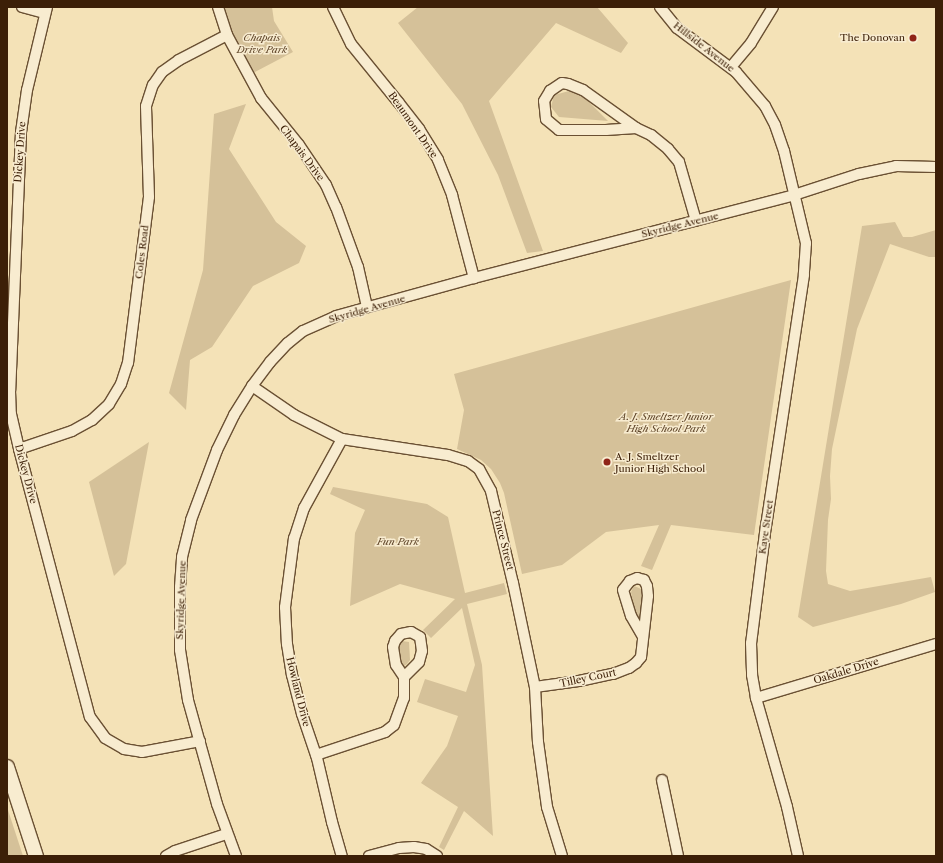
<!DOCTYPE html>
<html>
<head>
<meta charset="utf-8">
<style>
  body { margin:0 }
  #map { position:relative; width:943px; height:863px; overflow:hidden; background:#f4e2b7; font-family:"Libre Caslon Text",serif }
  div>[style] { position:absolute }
  .green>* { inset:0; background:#d5c199 }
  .roads { filter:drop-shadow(1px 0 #6a5033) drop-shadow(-1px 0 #6a5033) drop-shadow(0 1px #6a5033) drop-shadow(0 -1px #6a5033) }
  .minor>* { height:10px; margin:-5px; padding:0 5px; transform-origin:5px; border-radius:5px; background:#f8ecd0 }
  .secondary>* { height:14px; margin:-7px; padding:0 7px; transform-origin:7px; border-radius:7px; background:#f8ecd0 }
  .dots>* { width:11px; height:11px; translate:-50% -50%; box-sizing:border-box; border:2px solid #f8ecd0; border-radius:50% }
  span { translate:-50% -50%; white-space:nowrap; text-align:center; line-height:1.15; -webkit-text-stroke:3px #f8ecd0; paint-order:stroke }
  .park-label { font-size:10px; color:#62482c; font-style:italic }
  .poi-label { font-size:10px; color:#3c1f07 }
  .right { translate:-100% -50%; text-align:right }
  .left { translate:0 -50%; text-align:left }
  .street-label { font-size:10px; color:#3c1f07 }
  .frame { position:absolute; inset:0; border:8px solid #3c1f07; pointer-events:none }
</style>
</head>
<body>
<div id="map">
  <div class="green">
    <div style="clip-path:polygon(224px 7px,272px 7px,274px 21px,293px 52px,253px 73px,229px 26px)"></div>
    <div style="clip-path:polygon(418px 7px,597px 7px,628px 43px,621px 53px,556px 23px,489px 101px,543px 251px,527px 253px,498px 175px,462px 104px,398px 23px)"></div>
    <div style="clip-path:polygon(573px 90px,588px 101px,608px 121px,559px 117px,551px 107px,554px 95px)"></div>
    <div style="clip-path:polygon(246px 104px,229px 149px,276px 222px,306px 246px,299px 263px,253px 286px,212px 347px,190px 360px,186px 410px,169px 393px,203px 270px,214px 114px)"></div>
    <div style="clip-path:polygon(895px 222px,903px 237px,912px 237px,936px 230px,936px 257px,929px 257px,890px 244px,857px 329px,832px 449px,830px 476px,831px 499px,828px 520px,826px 571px,828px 584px,850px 591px,931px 577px,935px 592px,901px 604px,813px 627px,798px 617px,862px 226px)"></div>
    <div style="clip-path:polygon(791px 280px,754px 535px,671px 525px,652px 570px,641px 566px,659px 525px,606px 532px,562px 565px,522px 574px,504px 493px,500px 483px,491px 469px,481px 460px,457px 449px,464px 410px,454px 374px)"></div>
    <div style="clip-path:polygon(149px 442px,126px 564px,114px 576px,89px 482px)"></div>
    <div style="clip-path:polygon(333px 487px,427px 504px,448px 517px,465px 593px,504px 583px,507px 594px,467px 604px,482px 665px,493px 836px,464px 811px,444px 850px,439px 847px,458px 807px,421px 783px,447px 746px,458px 716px,417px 702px,425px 679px,466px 692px,475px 665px,462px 608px,431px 638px,423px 630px,455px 599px,400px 584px,350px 606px,355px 533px,365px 510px,330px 494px)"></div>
    <div style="clip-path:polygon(634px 586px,644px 590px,642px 613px,636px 620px,631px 592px)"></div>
    <div style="clip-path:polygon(402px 641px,409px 642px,410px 660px,407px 664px,401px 668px,397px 650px)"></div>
    <div style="clip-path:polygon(7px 807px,23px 856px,7px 856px)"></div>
  </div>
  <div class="roads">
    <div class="minor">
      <div style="left:22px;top:7px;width:24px;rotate:15deg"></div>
      <div style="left:47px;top:7px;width:85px;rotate:103.5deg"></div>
      <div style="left:27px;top:90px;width:42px;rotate:98.1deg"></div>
      <div style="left:21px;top:132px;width:259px;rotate:92.4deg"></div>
      <div style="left:10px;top:391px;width:23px;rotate:88deg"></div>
      <div style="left:11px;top:414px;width:36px;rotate:77deg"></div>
      <div style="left:19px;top:449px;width:277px;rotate:75.2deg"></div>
      <div style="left:90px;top:717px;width:26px;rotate:54deg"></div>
      <div style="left:105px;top:738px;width:22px;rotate:30deg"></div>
      <div style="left:124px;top:749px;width:18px;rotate:9deg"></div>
      <div style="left:142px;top:752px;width:59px;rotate:-10.7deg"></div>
      <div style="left:218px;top:7px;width:29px;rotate:72deg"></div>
      <div style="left:227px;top:35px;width:72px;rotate:61.6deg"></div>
      <div style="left:261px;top:98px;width:60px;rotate:51deg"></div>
      <div style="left:299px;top:145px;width:48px;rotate:56deg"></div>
      <div style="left:326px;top:185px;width:24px;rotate:66deg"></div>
      <div style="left:336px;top:207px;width:64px;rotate:69.9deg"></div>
      <div style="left:358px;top:267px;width:41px;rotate:77.3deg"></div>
      <div style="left:333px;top:7px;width:41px;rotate:64.1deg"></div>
      <div style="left:351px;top:44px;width:76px;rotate:50.9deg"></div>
      <div style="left:399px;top:103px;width:33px;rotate:52deg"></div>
      <div style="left:419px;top:129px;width:36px;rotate:58deg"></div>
      <div style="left:438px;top:160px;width:38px;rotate:68deg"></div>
      <div style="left:452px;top:195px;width:86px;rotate:75.2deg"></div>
      <div style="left:660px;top:7px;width:27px;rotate:51deg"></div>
      <div style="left:677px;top:28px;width:74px;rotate:36.7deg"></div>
      <div style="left:736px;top:72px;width:45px;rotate:49.5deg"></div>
      <div style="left:765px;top:106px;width:21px;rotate:62deg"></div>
      <div style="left:775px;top:125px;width:28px;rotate:71deg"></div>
      <div style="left:784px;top:151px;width:95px;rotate:76.6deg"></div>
      <div style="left:806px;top:243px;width:32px;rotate:94deg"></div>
      <div style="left:804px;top:275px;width:253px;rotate:98.6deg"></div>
      <div style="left:766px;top:525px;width:119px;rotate:97.2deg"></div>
      <div style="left:751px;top:643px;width:32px;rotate:88deg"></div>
      <div style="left:752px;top:675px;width:23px;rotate:80deg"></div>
      <div style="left:756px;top:698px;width:113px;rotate:74.1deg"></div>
      <div style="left:787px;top:807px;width:50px;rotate:77.3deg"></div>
      <div style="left:731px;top:67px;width:31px;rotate:-50deg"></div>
      <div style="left:751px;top:43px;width:42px;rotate:-58.6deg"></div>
      <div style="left:636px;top:128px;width:30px;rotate:176deg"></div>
      <div style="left:606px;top:130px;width:47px;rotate:180deg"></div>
      <div style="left:559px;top:130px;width:17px;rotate:-140deg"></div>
      <div style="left:546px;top:119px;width:18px;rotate:-96deg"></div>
      <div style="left:544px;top:101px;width:12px;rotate:-59deg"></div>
      <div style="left:550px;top:91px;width:14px;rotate:-34deg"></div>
      <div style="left:562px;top:83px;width:6px;rotate:9deg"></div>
      <div style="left:568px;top:84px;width:16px;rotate:22deg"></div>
      <div style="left:583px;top:90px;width:65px;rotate:35.6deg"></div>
      <div style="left:636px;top:128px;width:17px;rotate:25deg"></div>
      <div style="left:651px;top:135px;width:22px;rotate:39deg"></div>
      <div style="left:668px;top:149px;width:17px;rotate:50deg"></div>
      <div style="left:679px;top:162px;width:61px;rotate:73.9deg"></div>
      <div style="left:252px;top:386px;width:51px;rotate:34.6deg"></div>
      <div style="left:294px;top:415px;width:54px;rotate:26.6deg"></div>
      <div style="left:342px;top:439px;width:107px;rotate:8.6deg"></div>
      <div style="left:448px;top:455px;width:21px;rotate:17deg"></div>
      <div style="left:468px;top:461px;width:14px;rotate:36deg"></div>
      <div style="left:479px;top:469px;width:25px;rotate:61deg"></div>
      <div style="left:491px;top:491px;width:95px;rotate:76.6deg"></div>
      <div style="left:513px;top:583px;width:106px;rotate:78.1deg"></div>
      <div style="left:535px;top:687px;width:55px;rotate:86.9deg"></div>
      <div style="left:538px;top:742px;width:66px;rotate:82.1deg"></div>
      <div style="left:547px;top:807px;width:51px;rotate:73deg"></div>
      <div style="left:342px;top:439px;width:79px;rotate:118.8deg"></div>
      <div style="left:304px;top:508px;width:32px;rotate:108deg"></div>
      <div style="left:294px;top:538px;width:70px;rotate:97.4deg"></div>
      <div style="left:285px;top:607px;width:37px;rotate:87deg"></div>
      <div style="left:287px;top:644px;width:31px;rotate:81deg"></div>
      <div style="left:292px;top:675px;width:40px;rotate:75.6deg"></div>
      <div style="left:302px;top:714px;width:46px;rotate:71.2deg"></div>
      <div style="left:317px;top:758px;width:66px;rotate:76.8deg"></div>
      <div style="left:332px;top:822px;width:35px;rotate:74deg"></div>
      <div style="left:19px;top:449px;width:56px;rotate:-18.8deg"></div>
      <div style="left:72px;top:431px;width:23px;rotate:-29deg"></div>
      <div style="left:92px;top:420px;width:23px;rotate:-43deg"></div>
      <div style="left:109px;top:404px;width:23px;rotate:-59deg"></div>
      <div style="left:121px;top:384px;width:22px;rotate:-72deg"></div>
      <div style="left:128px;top:363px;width:167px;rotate:-82.8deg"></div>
      <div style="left:149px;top:197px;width:91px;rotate:-91.9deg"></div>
      <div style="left:146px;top:106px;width:22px;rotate:-72deg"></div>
      <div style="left:153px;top:85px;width:16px;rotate:-55deg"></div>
      <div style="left:162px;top:72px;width:21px;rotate:-35deg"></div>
      <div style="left:179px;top:60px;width:54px;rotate:-27.5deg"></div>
      <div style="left:535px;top:687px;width:44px;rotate:-7.8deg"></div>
      <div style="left:579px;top:681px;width:35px;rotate:-12deg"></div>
      <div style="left:613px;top:674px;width:17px;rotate:-21deg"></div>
      <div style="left:629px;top:668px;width:9px;rotate:-36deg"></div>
      <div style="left:636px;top:663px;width:8px;rotate:-50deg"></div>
      <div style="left:641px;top:657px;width:61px;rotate:-83.5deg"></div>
      <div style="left:648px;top:596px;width:10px;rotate:-96deg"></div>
      <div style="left:647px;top:586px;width:7px;rotate:-117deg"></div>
      <div style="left:644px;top:580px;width:7px;rotate:-164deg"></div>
      <div style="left:637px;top:578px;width:8px;rotate:157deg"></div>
      <div style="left:630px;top:581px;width:11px;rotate:128deg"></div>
      <div style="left:623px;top:590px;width:27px;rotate:73deg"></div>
      <div style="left:631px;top:616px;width:24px;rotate:60deg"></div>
      <div style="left:756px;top:698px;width:188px;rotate:-16.7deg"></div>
      <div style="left:316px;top:755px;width:73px;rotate:-18.4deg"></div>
      <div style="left:385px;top:732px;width:11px;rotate:-38deg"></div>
      <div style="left:394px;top:725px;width:29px;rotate:-70deg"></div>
      <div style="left:404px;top:698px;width:21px;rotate:-90deg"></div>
      <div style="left:404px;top:677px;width:21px;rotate:-45deg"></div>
      <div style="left:419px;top:662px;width:11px;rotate:-75deg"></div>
      <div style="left:422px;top:651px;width:14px;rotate:-98deg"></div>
      <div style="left:420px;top:637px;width:10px;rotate:-151deg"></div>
      <div style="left:411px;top:632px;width:10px;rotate:169deg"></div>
      <div style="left:401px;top:634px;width:9px;rotate:131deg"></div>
      <div style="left:395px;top:641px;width:6px;rotate:108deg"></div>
      <div style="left:393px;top:647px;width:18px;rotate:81deg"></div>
      <div style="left:396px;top:665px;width:14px;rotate:56deg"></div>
      <div style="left:662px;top:780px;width:78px;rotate:78.1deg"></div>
      <div style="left:166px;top:856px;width:10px;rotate:-29deg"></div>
      <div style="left:175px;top:851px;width:54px;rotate:-18.4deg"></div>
      <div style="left:236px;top:856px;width:55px;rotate:-110.1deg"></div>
      <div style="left:217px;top:804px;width:108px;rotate:-105.6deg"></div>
      <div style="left:188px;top:700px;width:51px;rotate:-99.1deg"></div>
      <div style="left:180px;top:650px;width:63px;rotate:-90deg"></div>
      <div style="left:180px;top:587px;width:30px;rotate:-86deg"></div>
      <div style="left:182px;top:557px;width:38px;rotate:-76deg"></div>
      <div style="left:191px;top:520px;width:75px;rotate:-69.6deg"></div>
      <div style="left:217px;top:450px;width:39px;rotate:-64deg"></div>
      <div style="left:234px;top:415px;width:34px;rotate:-58deg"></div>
      <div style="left:252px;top:386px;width:30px;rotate:-53deg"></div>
      <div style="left:270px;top:362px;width:26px;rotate:-47deg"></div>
      <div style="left:288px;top:343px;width:19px;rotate:-39deg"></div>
      <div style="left:303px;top:331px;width:36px;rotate:-24deg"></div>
      <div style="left:336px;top:316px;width:143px;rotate:-15.4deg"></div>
      <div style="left:474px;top:278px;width:331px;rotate:-14.5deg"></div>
      <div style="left:794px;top:195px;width:68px;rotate:-17.9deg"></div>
      <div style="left:859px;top:174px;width:38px;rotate:-12deg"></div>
      <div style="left:896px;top:166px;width:40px;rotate:1.4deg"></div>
      <div style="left:369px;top:856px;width:31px;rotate:-15deg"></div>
      <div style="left:399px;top:848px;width:15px;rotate:-4deg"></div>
      <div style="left:414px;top:847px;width:12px;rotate:9deg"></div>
      <div style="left:426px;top:849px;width:13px;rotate:32deg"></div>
    </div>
    <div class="secondary">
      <div style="left:7px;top:767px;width:94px;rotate:72deg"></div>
    </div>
  </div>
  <div class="dots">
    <div style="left:913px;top:38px;background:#8f2418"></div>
    <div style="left:607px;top:462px;background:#8f2418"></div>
  </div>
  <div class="park-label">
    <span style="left:262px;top:43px">Chapais<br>Drive Park</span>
    <span style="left:666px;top:422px">A. J. Smeltzer Junior<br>High School Park</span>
    <span style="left:398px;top:542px">Fun Park</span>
  </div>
  <div class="poi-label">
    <span class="right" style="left:905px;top:38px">The Donovan</span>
    <span class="left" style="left:615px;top:462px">A. J. Smeltzer<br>Junior High School</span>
  </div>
  <div class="street-label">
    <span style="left:704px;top:47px;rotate:38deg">Hillside Avenue</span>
    <span style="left:413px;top:125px;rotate:55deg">Beaumont Drive</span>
    <span style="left:20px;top:152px;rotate:-86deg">Dickey Drive</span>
    <span style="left:302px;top:153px;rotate:53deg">Chapais Drive</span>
    <span style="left:680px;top:225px;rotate:-14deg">Skyridge Avenue</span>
    <span style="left:142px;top:252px;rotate:-83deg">Coles Road</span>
    <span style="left:367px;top:309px;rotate:-16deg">Skyridge Avenue</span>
    <span style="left:26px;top:474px;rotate:75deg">Dickey Drive</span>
    <span style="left:766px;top:527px;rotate:-82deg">Kaye Street</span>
    <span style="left:503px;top:540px;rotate:76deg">Prince Street</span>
    <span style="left:181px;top:600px;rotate:-88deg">Skyridge Avenue</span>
    <span style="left:846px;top:671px;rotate:-17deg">Oakdale Drive</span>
    <span style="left:588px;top:678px;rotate:-12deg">Tilley Court</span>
    <span style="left:298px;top:692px;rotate:76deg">Howland Drive</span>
  </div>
  <div class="frame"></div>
</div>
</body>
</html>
